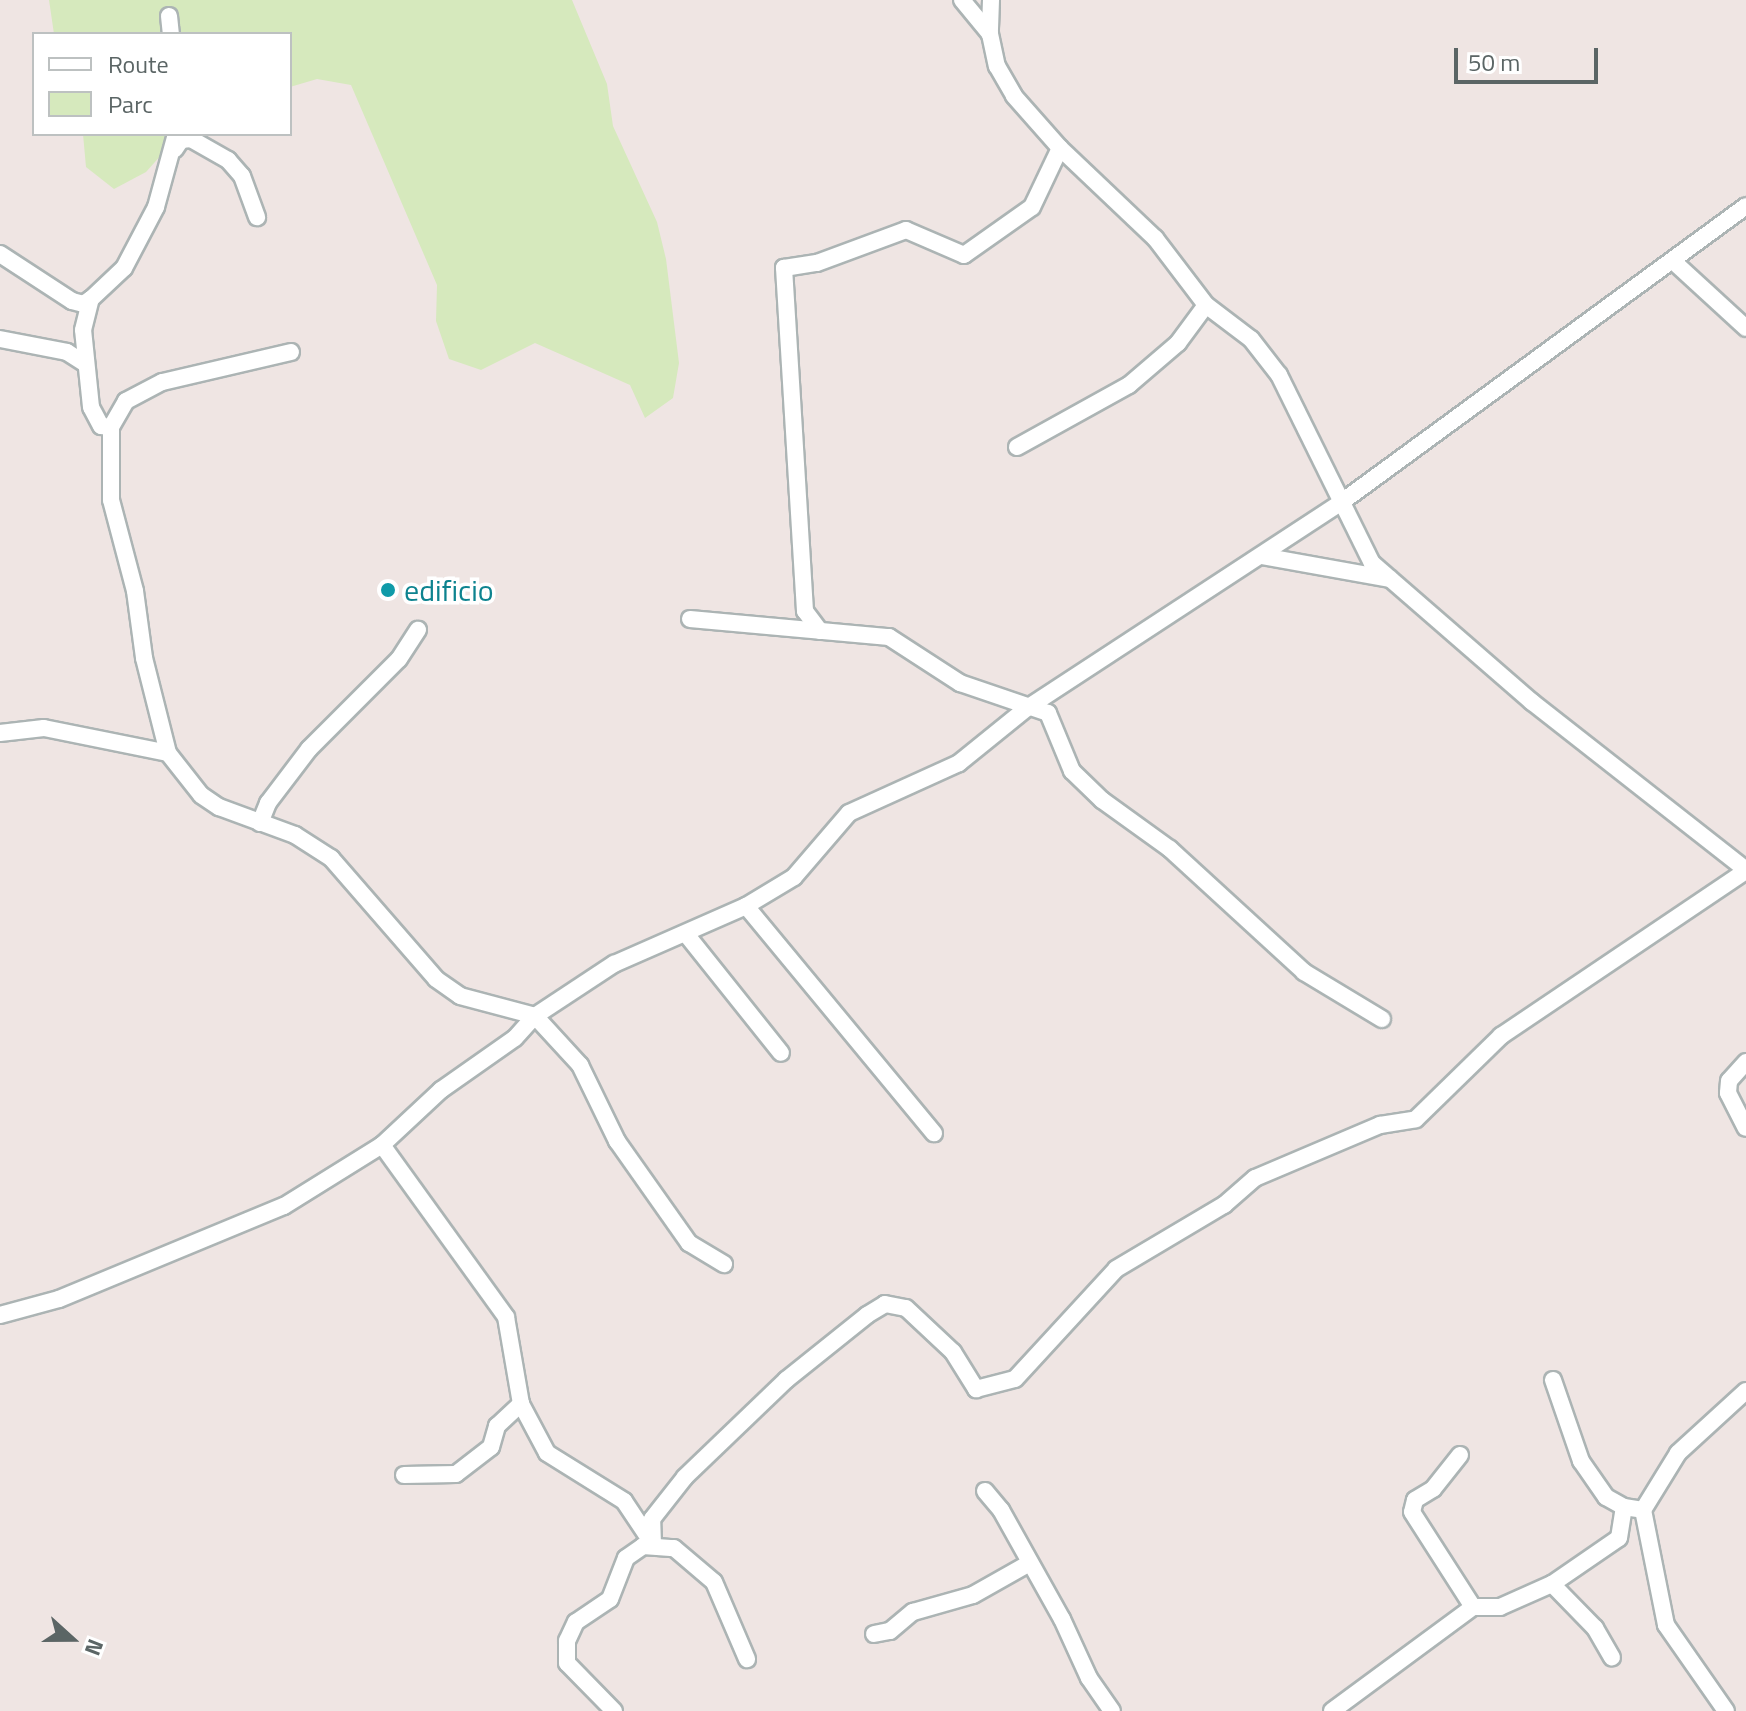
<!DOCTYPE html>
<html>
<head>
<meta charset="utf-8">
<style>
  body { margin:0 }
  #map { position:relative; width:1746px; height:1711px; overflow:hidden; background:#efe5e3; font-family:"Titillium Web",sans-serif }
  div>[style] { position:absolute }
  .green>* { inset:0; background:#d6e9bd }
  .roads { filter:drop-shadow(2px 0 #acb4b4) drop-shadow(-2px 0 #acb4b4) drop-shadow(0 2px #acb4b4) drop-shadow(0 -2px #acb4b4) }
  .street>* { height:16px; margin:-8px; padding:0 8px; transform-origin:8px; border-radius:8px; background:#fff }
  .dots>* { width:22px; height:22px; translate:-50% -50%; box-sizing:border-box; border:4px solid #fff; border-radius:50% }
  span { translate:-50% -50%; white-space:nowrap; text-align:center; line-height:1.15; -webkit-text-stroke:7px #fff; paint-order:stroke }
  .culture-label { font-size:30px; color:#0d838f }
  .left { translate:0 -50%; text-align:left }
  .legend { position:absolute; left:32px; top:32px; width:260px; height:104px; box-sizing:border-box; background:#fff; border:2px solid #bdc1c1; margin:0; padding:10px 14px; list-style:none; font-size:24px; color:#5b6565 }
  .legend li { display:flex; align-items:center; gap:16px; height:40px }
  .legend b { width:40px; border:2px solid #bdc1c1 }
  .north { position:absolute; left:32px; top:1599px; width:80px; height:80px; -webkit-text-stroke:6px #fff; paint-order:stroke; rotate:111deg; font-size:22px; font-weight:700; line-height:32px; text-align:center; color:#5b6565 }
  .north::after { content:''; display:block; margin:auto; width:28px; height:36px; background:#5b6565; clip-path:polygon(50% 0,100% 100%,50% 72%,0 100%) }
  .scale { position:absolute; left:1454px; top:48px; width:144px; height:36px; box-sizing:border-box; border:4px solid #5b6565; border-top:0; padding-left:10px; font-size:24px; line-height:28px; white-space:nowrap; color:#5b6565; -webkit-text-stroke:6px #fff; paint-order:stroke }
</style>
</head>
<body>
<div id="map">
  <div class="green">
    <div style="clip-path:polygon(49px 0,572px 0,607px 84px,613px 126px,657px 222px,666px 259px,679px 363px,673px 398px,645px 418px,630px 385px,535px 343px,481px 370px,449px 359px,436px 321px,437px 285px,351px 85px,317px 79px,290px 87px,290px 34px,54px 34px)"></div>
    <div style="clip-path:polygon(83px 134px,180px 134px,146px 172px,114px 189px,86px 167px)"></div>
  </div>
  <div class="roads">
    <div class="street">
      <div style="left:962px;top:0;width:44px;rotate:50.5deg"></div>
      <div style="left:991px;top:0;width:34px;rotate:92deg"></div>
      <div style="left:990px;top:34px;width:33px;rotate:78deg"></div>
      <div style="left:997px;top:66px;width:34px;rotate:60deg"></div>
      <div style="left:1014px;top:96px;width:69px;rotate:48.5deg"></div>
      <div style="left:1060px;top:148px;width:131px;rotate:43.5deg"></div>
      <div style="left:1155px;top:238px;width:84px;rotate:52.7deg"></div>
      <div style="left:1206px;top:305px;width:56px;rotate:37.1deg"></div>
      <div style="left:1251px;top:339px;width:46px;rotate:52.1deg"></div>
      <div style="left:1279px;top:375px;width:210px;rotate:63.7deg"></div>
      <div style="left:1372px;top:563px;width:212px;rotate:41deg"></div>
      <div style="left:1532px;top:702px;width:272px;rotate:38.1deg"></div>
      <div style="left:169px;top:16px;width:18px;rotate:84deg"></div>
      <div style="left:175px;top:149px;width:11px;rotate:-56deg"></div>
      <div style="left:181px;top:140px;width:10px;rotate:-6deg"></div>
      <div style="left:191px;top:139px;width:43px;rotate:29.6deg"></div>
      <div style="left:228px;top:160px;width:21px;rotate:49deg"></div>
      <div style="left:242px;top:176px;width:44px;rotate:69.9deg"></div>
      <div style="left:0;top:254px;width:86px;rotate:33.1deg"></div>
      <div style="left:72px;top:301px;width:11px;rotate:15deg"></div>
      <div style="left:83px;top:304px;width:9px;rotate:-32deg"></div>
      <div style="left:1673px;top:261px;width:99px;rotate:42.5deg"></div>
      <div style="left:0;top:339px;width:68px;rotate:11deg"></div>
      <div style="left:67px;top:352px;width:20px;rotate:33deg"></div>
      <div style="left:291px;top:352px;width:132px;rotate:166.9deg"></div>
      <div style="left:162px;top:382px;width:41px;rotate:152.2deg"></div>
      <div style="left:126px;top:401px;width:30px;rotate:120deg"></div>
      <div style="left:111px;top:427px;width:73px;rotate:90deg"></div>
      <div style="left:111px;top:500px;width:94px;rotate:75.2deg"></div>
      <div style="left:135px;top:591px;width:68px;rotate:82.3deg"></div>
      <div style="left:144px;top:658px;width:98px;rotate:75.8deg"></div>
      <div style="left:168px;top:753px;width:53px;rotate:51.8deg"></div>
      <div style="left:201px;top:795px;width:22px;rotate:34deg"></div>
      <div style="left:219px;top:807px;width:81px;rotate:20.2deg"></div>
      <div style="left:295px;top:835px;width:43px;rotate:32.6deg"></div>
      <div style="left:331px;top:858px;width:160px;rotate:49deg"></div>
      <div style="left:436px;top:979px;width:29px;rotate:35deg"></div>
      <div style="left:460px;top:996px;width:78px;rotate:14.9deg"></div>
      <div style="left:535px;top:1016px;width:67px;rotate:47.4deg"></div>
      <div style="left:580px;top:1065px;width:85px;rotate:64deg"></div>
      <div style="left:617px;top:1141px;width:125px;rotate:54.8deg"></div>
      <div style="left:689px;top:1243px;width:41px;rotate:31deg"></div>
      <div style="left:111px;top:427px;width:10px;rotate:-174deg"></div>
      <div style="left:101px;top:426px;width:21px;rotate:-118deg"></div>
      <div style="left:91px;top:407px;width:77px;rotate:-95.9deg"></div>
      <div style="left:83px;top:330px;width:32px;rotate:-76deg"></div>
      <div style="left:91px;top:299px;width:45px;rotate:-43.2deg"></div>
      <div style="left:124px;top:268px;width:69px;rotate:-62.3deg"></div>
      <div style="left:156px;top:207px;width:76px;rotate:-74.7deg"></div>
      <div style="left:1017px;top:447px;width:128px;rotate:-29deg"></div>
      <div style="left:1129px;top:385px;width:65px;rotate:-40.6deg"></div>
      <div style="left:1178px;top:343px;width:47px;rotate:-53.6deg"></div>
      <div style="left:1262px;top:556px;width:130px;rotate:10.2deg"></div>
      <div style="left:690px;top:619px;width:200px;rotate:5.2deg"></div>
      <div style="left:889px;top:637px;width:85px;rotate:32.9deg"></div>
      <div style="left:960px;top:683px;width:93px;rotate:18.8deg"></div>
      <div style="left:1048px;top:713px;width:63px;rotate:67.5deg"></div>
      <div style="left:1072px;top:771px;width:42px;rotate:44deg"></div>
      <div style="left:1102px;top:800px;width:84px;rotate:35.8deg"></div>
      <div style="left:1170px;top:849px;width:182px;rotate:42.5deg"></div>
      <div style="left:1304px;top:972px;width:91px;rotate:31.1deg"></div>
      <div style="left:820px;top:631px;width:25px;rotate:-127deg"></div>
      <div style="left:805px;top:611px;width:344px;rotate:-93.5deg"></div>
      <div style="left:784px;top:268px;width:33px;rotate:-9deg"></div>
      <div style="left:817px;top:263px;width:95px;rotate:-20.3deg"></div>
      <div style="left:906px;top:230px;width:63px;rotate:23.3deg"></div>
      <div style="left:964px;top:255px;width:83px;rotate:-35.2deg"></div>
      <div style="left:1032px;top:207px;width:65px;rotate:-64.6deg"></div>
      <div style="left:0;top:733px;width:44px;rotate:-6.5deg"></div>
      <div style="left:44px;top:728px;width:126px;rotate:11.4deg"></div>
      <div style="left:260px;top:823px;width:22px;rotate:-68deg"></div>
      <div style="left:268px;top:803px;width:68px;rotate:-52.8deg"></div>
      <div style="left:309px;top:749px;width:127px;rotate:-45deg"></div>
      <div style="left:399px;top:659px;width:35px;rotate:-57deg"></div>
      <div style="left:746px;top:906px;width:295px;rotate:50.4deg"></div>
      <div style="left:686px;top:934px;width:152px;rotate:51.4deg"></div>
      <div style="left:1746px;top:1062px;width:25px;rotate:132deg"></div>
      <div style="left:1729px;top:1081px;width:12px;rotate:95deg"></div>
      <div style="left:1728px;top:1093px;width:39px;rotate:63deg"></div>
      <div style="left:382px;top:1145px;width:212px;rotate:54.2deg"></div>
      <div style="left:506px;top:1317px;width:88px;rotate:80.2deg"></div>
      <div style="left:521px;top:1404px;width:55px;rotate:62deg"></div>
      <div style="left:547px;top:1453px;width:91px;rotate:31.9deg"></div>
      <div style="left:624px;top:1501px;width:50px;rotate:56.3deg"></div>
      <div style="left:0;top:1315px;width:61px;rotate:-15.2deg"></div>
      <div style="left:59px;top:1299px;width:243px;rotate:-22.5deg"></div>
      <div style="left:284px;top:1206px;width:115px;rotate:-31.9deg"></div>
      <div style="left:382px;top:1145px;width:81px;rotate:-43deg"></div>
      <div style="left:441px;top:1090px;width:90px;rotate:-35.1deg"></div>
      <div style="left:515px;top:1038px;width:30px;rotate:-48deg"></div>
      <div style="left:535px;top:1016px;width:95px;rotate:-33.4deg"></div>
      <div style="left:614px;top:964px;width:144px;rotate:-23.7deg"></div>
      <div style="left:746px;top:906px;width:56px;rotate:-31.1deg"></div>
      <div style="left:794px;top:877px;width:84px;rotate:-49.3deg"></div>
      <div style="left:849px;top:813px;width:121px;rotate:-24.4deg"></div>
      <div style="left:959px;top:763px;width:87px;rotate:-39deg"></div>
      <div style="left:1027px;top:708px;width:378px;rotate:-33.2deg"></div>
      <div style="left:1343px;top:501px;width:499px;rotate:-36.2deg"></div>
      <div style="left:1553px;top:1380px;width:86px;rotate:70.9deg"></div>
      <div style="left:1581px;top:1461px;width:44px;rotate:55.2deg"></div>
      <div style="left:1606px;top:1497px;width:21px;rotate:29deg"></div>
      <div style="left:1460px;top:1455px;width:43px;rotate:128.5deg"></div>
      <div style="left:1433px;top:1489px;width:21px;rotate:149deg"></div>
      <div style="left:1415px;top:1500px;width:12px;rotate:104deg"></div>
      <div style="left:1412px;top:1512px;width:113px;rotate:57.3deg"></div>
      <div style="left:404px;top:1475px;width:52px;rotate:-1.1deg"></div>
      <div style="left:456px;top:1474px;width:44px;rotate:-37.6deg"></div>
      <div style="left:491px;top:1447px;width:22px;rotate:-74deg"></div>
      <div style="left:497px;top:1426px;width:33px;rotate:-43deg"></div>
      <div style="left:985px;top:1491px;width:25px;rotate:50deg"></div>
      <div style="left:1001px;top:1510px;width:125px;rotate:60.8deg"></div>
      <div style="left:1062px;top:1619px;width:65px;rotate:65.4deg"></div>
      <div style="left:1089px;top:1678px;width:40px;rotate:55.1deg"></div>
      <div style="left:653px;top:1544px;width:25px;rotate:-92deg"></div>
      <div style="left:652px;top:1519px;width:53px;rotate:-51.8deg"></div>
      <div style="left:685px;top:1477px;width:140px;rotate:-43.8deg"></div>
      <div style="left:786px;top:1380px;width:104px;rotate:-38.7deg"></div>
      <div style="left:867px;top:1315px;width:21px;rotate:-31deg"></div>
      <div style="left:885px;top:1304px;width:21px;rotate:11deg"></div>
      <div style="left:906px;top:1308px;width:64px;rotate:43.1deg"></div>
      <div style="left:953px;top:1352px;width:44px;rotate:58.1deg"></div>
      <div style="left:976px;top:1389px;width:40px;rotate:-14.4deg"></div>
      <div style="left:1015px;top:1379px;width:149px;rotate:-47.4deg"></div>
      <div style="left:1116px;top:1269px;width:126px;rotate:-30.7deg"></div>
      <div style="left:1224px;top:1205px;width:41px;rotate:-41.1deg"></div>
      <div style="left:1255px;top:1178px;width:136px;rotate:-23deg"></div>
      <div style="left:1380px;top:1125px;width:36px;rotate:-9deg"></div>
      <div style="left:1416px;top:1119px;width:119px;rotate:-44.3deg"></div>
      <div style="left:1501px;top:1036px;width:295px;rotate:-34deg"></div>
      <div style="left:1552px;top:1584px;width:62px;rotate:45.7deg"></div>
      <div style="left:1595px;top:1628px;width:34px;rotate:60deg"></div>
      <div style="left:874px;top:1634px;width:16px;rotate:-11deg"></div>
      <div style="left:890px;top:1631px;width:30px;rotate:-40deg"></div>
      <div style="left:913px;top:1612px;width:62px;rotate:-15.8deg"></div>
      <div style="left:973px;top:1595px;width:63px;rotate:-29.4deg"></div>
      <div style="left:614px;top:1711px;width:67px;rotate:-134.4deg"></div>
      <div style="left:567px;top:1663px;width:22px;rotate:-90deg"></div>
      <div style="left:567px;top:1641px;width:21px;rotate:-65deg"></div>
      <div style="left:576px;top:1622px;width:41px;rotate:-34.1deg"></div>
      <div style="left:610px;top:1599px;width:44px;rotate:-68.7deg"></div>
      <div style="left:626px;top:1558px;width:21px;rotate:-35deg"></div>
      <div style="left:643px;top:1546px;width:31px;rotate:4deg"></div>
      <div style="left:674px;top:1548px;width:52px;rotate:40.4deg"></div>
      <div style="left:714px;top:1582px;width:84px;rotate:66.8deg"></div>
      <div style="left:1332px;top:1711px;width:175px;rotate:-36.4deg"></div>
      <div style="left:1473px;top:1607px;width:27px"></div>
      <div style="left:1500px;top:1607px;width:57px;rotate:-23.9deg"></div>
      <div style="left:1552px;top:1584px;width:81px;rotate:-34.5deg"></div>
      <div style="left:1619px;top:1538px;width:31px;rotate:-81deg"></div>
      <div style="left:1624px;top:1507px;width:19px;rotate:9deg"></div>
      <div style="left:1726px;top:1711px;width:105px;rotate:-124.9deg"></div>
      <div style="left:1666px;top:1625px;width:117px;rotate:-101.3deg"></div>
      <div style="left:1643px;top:1510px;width:67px;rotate:-58.4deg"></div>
      <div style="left:1678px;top:1453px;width:92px;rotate:-42.4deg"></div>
    </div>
  </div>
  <div class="dots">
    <div style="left:388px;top:590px;background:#0f9aa8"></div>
  </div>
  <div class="culture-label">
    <span class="left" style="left:404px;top:590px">edificio</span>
  </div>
  <ul class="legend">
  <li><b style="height:10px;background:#fff"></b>Route</li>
  <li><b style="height:22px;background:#d6e9bd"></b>Parc</li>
  </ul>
  <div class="north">N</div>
  <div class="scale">50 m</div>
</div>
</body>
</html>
